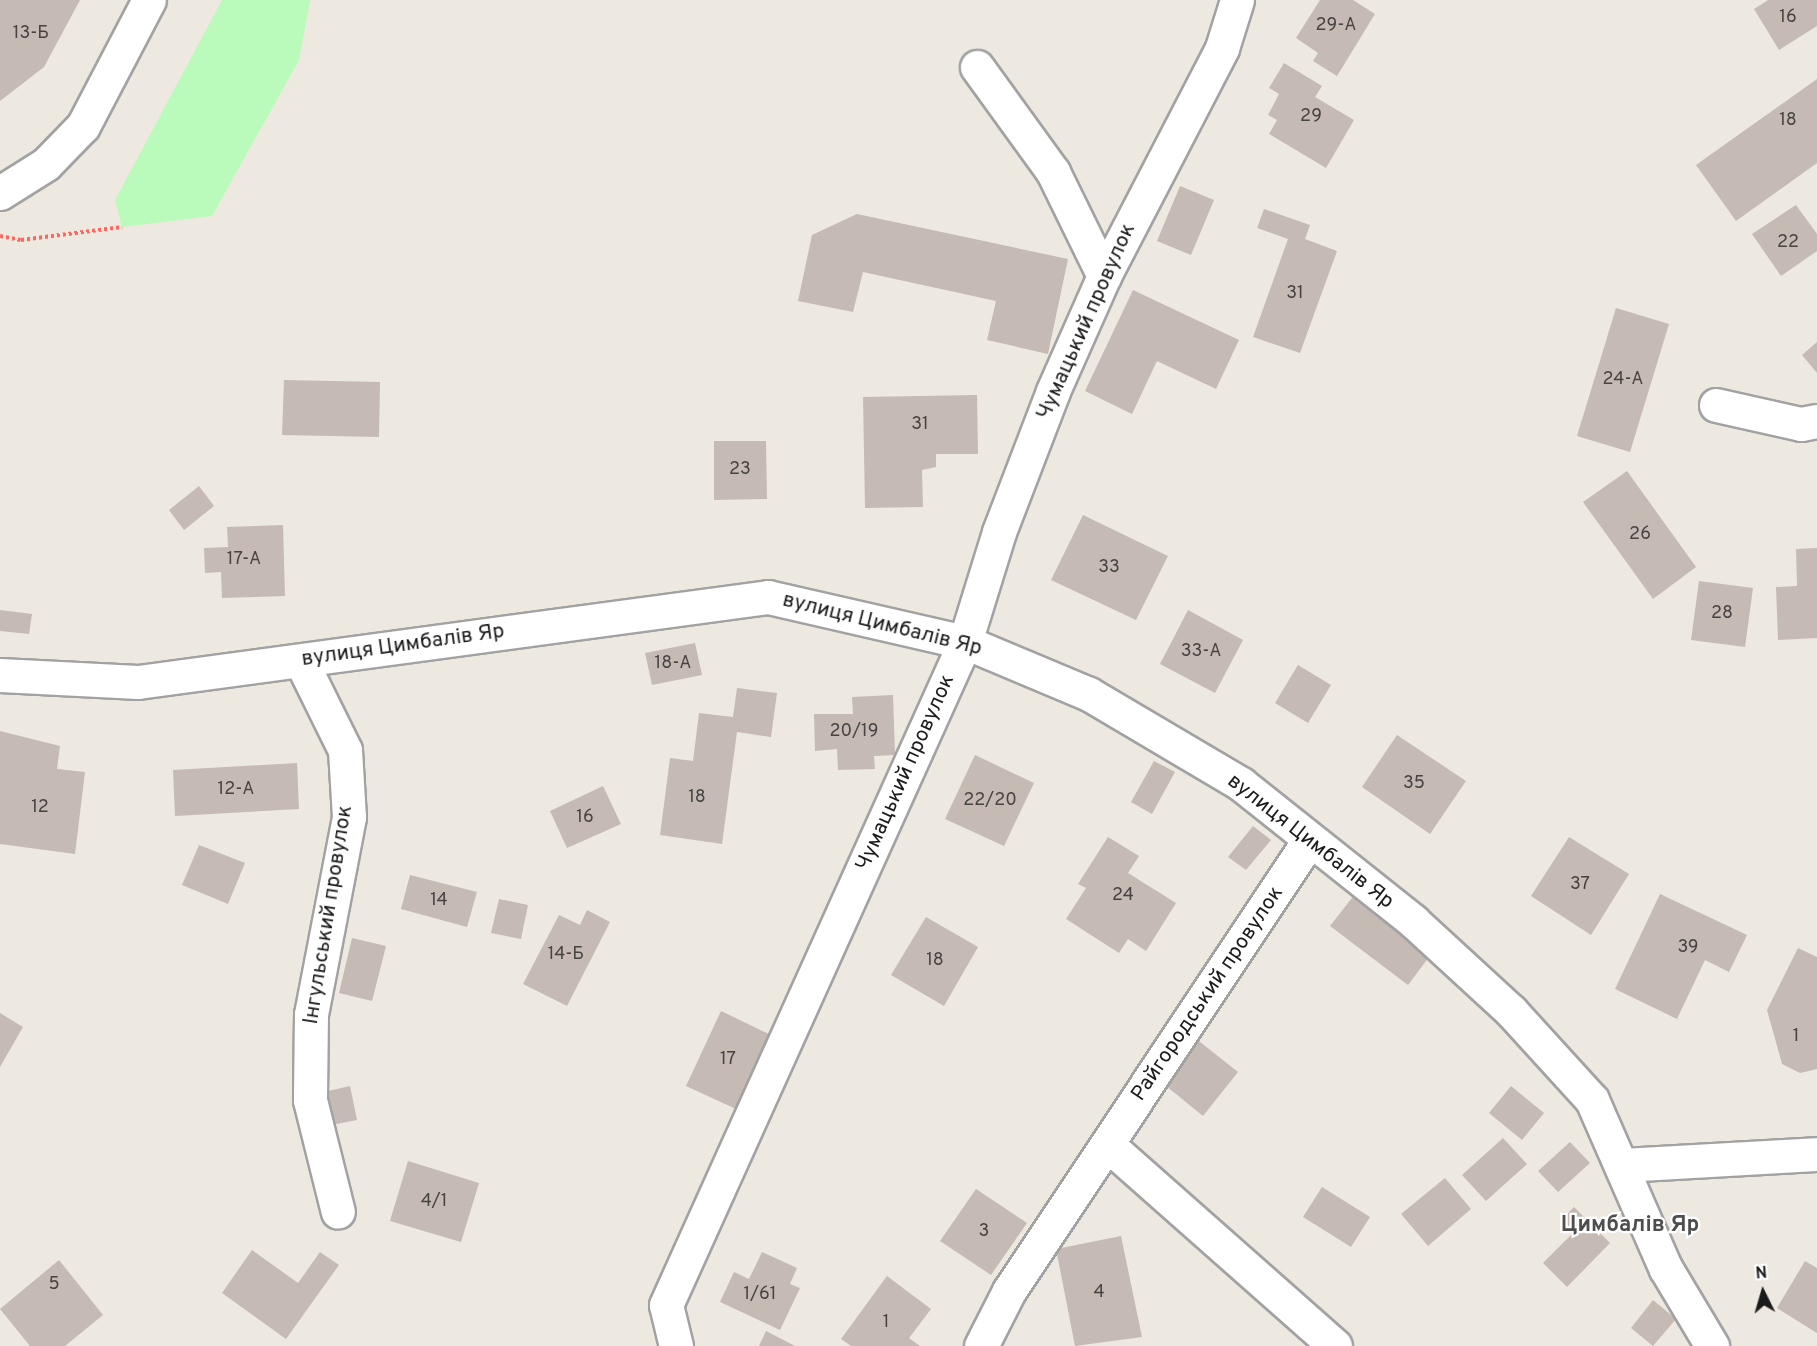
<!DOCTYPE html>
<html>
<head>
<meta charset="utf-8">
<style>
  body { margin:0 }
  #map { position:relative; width:1817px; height:1346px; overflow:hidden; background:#ede8e0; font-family:Overpass,sans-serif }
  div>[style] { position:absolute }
  .park>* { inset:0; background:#bafbbb }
  .building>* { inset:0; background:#c5bab4 }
  .path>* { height:4px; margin-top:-2px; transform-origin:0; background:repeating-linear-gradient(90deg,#fe6660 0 3px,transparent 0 6px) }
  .roads { filter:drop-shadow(2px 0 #a2a2a2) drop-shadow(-2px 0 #a2a2a2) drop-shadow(0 2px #a2a2a2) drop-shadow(0 -2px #a2a2a2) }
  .minor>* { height:33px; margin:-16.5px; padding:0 16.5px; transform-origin:16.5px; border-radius:16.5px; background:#fff }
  span { translate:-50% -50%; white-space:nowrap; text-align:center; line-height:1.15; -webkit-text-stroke:4.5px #fff; paint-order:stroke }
  .number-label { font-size:18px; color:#464341 }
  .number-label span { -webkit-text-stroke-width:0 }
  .street-label { font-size:21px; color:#1b1b1b }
  .neighbourhood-label { font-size:22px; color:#4e4e4e; font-weight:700 }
  .north { position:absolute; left:1733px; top:1262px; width:60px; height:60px; -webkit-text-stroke:4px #fff; paint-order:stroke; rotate:355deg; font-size:16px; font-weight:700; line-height:24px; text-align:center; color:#1b1b1b }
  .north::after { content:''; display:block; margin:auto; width:21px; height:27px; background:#1b1b1b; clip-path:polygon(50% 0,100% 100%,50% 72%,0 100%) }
</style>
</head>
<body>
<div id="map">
  <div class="park">
    <div style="clip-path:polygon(222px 0,310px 0,299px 60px,212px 216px,122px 227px,115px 200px)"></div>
  </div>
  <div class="building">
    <div style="clip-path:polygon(0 0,80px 0,44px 67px,0 101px)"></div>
    <div style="clip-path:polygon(1320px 0,1353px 0,1375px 14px,1337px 76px,1313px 61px,1318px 53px,1296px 38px)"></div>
    <div style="clip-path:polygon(1768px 0,1817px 0,1817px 26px,1779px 50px,1754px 9px)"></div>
    <div style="clip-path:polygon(1284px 63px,1322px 86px,1315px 97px,1354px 120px,1326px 168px,1269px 134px,1277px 120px,1268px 115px,1279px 94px,1269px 88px)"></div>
    <div style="clip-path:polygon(1817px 79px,1817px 163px,1736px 221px,1696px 165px)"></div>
    <div style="clip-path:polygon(1180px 186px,1214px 200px,1191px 255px,1157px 241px)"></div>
    <div style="clip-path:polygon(1796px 205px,1817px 234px,1817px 251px,1781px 276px,1752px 234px)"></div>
    <div style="clip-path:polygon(1264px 209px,1310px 225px,1305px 239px,1337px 251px,1300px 353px,1253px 337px,1288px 239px,1257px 228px)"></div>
    <div style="clip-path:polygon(857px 214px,1068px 259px,1048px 354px,987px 340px,996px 301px,863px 272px,853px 312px,798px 301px,812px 235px)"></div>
    <div style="clip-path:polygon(1133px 290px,1239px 340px,1216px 389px,1157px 361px,1132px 414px,1085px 391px)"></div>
    <div style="clip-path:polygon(1616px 308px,1669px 324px,1630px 452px,1577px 436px)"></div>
    <div style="clip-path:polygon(1817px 342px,1817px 373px,1802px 355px)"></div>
    <div style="clip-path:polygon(284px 380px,380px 382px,379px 437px,282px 435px)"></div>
    <div style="clip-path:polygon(977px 395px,978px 454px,936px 454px,936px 467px,922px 470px,923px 507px,865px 508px,863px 397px)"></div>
    <div style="clip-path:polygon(714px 441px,766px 441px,767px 499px,714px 500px)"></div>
    <div style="clip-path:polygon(1627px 471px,1696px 567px,1653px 599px,1583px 502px)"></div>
    <div style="clip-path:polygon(199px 486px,214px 506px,184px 530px,169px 510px)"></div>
    <div style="clip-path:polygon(1083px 515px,1168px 556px,1136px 620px,1051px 580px)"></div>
    <div style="clip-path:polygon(283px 525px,285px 596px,222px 598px,221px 572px,205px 573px,204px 548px,228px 547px,227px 527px)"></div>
    <div style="clip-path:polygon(1817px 548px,1817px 638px,1778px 640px,1776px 587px,1797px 586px,1796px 549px)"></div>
    <div style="clip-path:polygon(1699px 581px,1753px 588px,1745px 647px,1691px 640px)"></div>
    <div style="clip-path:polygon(0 610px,32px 614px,29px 634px,0 631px)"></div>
    <div style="clip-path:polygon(1188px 610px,1243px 640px,1215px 693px,1160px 664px)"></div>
    <div style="clip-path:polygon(695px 643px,702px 675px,652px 685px,645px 653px)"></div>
    <div style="clip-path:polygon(1298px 665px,1331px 685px,1308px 723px,1275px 703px)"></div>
    <div style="clip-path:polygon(737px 688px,777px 693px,771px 737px,737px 732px,722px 844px,660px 835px,670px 758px,693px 761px,699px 713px,733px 717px)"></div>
    <div style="clip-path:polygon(893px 695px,895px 755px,874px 756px,875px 769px,838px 770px,837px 749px,815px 751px,814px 714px,853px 714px,852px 697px)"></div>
    <div style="clip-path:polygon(0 731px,60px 746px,57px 769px,85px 772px,75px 854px,0 844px)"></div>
    <div style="clip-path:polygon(1397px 735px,1466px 781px,1430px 834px,1362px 787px)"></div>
    <div style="clip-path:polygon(975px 755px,1034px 783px,1004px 846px,945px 819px)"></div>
    <div style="clip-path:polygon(1154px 761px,1175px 772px,1152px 814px,1131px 802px)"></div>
    <div style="clip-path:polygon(297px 763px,299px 809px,175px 816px,173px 770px)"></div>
    <div style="clip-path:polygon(603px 786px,621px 824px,567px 848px,550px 811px)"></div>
    <div style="clip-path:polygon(1253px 826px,1271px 840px,1246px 870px,1228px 857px)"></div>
    <div style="clip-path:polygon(1108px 837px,1139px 856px,1128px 873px,1176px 903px,1146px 951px,1128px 939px,1119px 953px,1066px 919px,1086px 888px,1078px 884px)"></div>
    <div style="clip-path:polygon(1569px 837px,1629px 874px,1591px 935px,1531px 896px)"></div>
    <div style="clip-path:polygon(199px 845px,245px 863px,228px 904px,182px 885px)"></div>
    <div style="clip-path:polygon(410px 875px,477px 892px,467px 927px,401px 909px)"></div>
    <div style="clip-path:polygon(1355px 894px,1432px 953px,1408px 985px,1330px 926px)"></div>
    <div style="clip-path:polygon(1660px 894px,1747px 935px,1729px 972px,1705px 960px,1677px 1019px,1615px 989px)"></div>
    <div style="clip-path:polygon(499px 899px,528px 905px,521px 939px,491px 933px)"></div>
    <div style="clip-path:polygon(587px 910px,610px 922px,567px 1006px,523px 984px,559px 915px,580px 925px)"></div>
    <div style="clip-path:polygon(926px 917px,978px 947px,944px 1006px,891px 975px)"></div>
    <div style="clip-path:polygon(352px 938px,386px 946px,372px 1001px,339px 993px)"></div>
    <div style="clip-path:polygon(1798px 948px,1817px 957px,1817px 1069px,1800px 1073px,1782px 1064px,1767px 1010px)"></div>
    <div style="clip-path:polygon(721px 1011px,771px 1035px,736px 1109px,686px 1086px)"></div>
    <div style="clip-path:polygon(0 1013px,23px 1027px,0 1067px)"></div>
    <div style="clip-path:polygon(1195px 1038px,1238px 1072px,1203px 1116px,1160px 1081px)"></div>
    <div style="clip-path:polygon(350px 1086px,357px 1120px,326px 1126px,319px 1093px)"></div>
    <div style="clip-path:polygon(1511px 1086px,1544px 1113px,1522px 1140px,1489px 1113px)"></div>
    <div style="clip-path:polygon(1503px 1138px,1527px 1164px,1486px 1201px,1462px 1175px)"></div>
    <div style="clip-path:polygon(1570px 1142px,1590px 1163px,1558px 1192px,1538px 1171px)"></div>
    <div style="clip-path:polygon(408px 1161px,479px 1183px,461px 1242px,390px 1221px)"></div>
    <div style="clip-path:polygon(1445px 1178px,1471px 1209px,1428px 1246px,1401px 1214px)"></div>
    <div style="clip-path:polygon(1322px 1187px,1370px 1217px,1351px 1247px,1303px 1217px)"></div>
    <div style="clip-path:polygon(976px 1189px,1027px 1223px,991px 1275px,940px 1241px)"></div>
    <div style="clip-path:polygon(1574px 1207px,1610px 1243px,1567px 1287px,1543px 1263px,1574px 1232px,1562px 1219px)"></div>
    <div style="clip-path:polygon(1121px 1236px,1142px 1337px,1075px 1346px,1056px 1249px)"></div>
    <div style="clip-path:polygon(252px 1250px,298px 1283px,320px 1252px,339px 1265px,286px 1339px,222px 1293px)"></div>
    <div style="clip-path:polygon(762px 1252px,797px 1268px,790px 1284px,800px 1288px,780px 1330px,720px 1302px,734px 1272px,749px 1279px)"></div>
    <div style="clip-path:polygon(59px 1260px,103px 1315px,65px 1346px,30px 1346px,0 1309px)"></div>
    <div style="clip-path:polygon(1805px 1261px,1817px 1268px,1817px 1333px,1777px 1308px)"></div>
    <div style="clip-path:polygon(887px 1276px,931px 1309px,909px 1338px,920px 1346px,851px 1346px,841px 1339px)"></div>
    <div style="clip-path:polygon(1653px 1300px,1676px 1319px,1653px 1346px,1631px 1328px)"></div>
    <div style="clip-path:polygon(766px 1331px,795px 1346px,759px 1346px)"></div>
  </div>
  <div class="path">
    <div style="left:0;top:236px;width:21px;rotate:11deg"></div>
    <div style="left:21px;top:240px;width:102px;rotate:-7.3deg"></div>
  </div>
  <div class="roads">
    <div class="minor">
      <div style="left:977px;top:67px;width:130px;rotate:54.1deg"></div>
      <div style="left:1053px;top:172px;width:116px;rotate:63.9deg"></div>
      <div style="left:0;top:193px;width:54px;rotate:-32.2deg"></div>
      <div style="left:46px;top:164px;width:53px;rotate:-45.8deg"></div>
      <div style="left:83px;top:126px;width:142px;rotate:-62.4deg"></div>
      <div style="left:1716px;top:405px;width:87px;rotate:12.6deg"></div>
      <div style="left:1801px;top:424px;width:16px;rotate:-11deg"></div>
      <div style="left:301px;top:661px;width:99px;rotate:63.7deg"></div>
      <div style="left:345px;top:750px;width:67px;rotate:86.6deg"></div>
      <div style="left:349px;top:817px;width:201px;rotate:100.9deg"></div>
      <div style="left:311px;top:1014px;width:86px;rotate:90.7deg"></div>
      <div style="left:310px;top:1100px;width:115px;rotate:76deg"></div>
      <div style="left:0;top:675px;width:138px;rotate:2.9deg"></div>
      <div style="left:138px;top:682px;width:636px;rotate:-7.68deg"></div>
      <div style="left:768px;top:597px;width:202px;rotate:12.9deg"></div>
      <div style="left:965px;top:642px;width:134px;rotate:22.8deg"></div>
      <div style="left:1089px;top:694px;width:177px;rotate:30.6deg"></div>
      <div style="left:1241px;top:784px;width:220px;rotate:38.5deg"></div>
      <div style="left:1413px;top:921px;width:133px;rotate:42.6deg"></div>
      <div style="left:1511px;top:1011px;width:120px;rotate:47.7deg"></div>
      <div style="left:1592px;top:1100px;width:184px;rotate:66.4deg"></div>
      <div style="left:1666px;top:1269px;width:90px;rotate:59.1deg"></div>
      <div style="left:1108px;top:1145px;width:303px;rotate:41.5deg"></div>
      <div style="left:1621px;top:1165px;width:196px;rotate:-3.2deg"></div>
      <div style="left:676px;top:1346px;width:42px;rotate:-103.7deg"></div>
      <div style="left:666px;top:1305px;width:727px;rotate:-65.73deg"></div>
      <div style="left:965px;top:642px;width:115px;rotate:-72.8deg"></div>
      <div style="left:999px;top:532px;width:151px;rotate:-69deg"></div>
      <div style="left:1053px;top:391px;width:126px;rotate:-66.1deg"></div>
      <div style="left:1104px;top:276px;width:257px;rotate:-62.6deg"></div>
      <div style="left:1222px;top:48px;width:50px;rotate:-72.6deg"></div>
      <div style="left:981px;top:1346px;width:62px;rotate:-63deg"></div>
      <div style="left:1009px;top:1291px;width:539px;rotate:-56.34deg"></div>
    </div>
  </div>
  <div class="number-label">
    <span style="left:1788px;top:18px">16</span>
    <span style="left:1336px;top:26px">29-А</span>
    <span style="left:31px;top:34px">13-Б</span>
    <span style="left:1311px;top:117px">29</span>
    <span style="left:1788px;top:121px">18</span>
    <span style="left:1788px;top:243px">22</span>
    <span style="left:1295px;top:294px">31</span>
    <span style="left:1623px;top:380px">24-А</span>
    <span style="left:920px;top:425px">31</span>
    <span style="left:740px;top:470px">23</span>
    <span style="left:1640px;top:535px">26</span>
    <span style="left:244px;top:560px">17-А</span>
    <span style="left:1109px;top:568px">33</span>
    <span style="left:1722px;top:614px">28</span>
    <span style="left:1201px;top:652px">33-А</span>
    <span style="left:673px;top:664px">18-А</span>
    <span style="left:854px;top:732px">20/19</span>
    <span style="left:1414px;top:784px">35</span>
    <span style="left:236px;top:790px">12-А</span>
    <span style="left:697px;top:798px">18</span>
    <span style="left:990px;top:801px">22/20</span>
    <span style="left:40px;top:808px">12</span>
    <span style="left:585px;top:818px">16</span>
    <span style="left:1580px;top:885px">37</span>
    <span style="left:1123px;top:896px">24</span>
    <span style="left:439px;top:901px">14</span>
    <span style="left:1688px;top:948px">39</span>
    <span style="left:566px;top:955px">14-Б</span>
    <span style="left:935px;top:961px">18</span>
    <span style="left:1796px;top:1037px">1</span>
    <span style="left:728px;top:1060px">17</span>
    <span style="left:434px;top:1202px">4/1</span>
    <span style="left:984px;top:1232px">3</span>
    <span style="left:54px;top:1285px">5</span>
    <span style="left:1099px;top:1293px">4</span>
    <span style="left:760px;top:1295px">1/61</span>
    <span style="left:886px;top:1323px">1</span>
  </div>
  <div class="street-label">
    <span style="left:1087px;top:322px;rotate:-66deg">Чумацький провулок</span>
    <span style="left:882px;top:625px;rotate:14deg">вулиця Цимбалів Яр</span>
    <span style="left:403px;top:646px;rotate:-8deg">вулиця Цимбалів Яр</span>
    <span style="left:906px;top:773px;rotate:-66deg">Чумацький провулок</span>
    <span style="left:1310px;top:842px;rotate:38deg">вулиця Цимбалів Яр</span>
    <span style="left:329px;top:915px;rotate:-81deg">Інгульський провулок</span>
    <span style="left:1208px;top:994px;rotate:-56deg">Райгородський провулок</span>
  </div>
  <div class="neighbourhood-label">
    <span style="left:1630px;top:1226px">Цимбалів Яр</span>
  </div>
  <div class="north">N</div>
</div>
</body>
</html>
